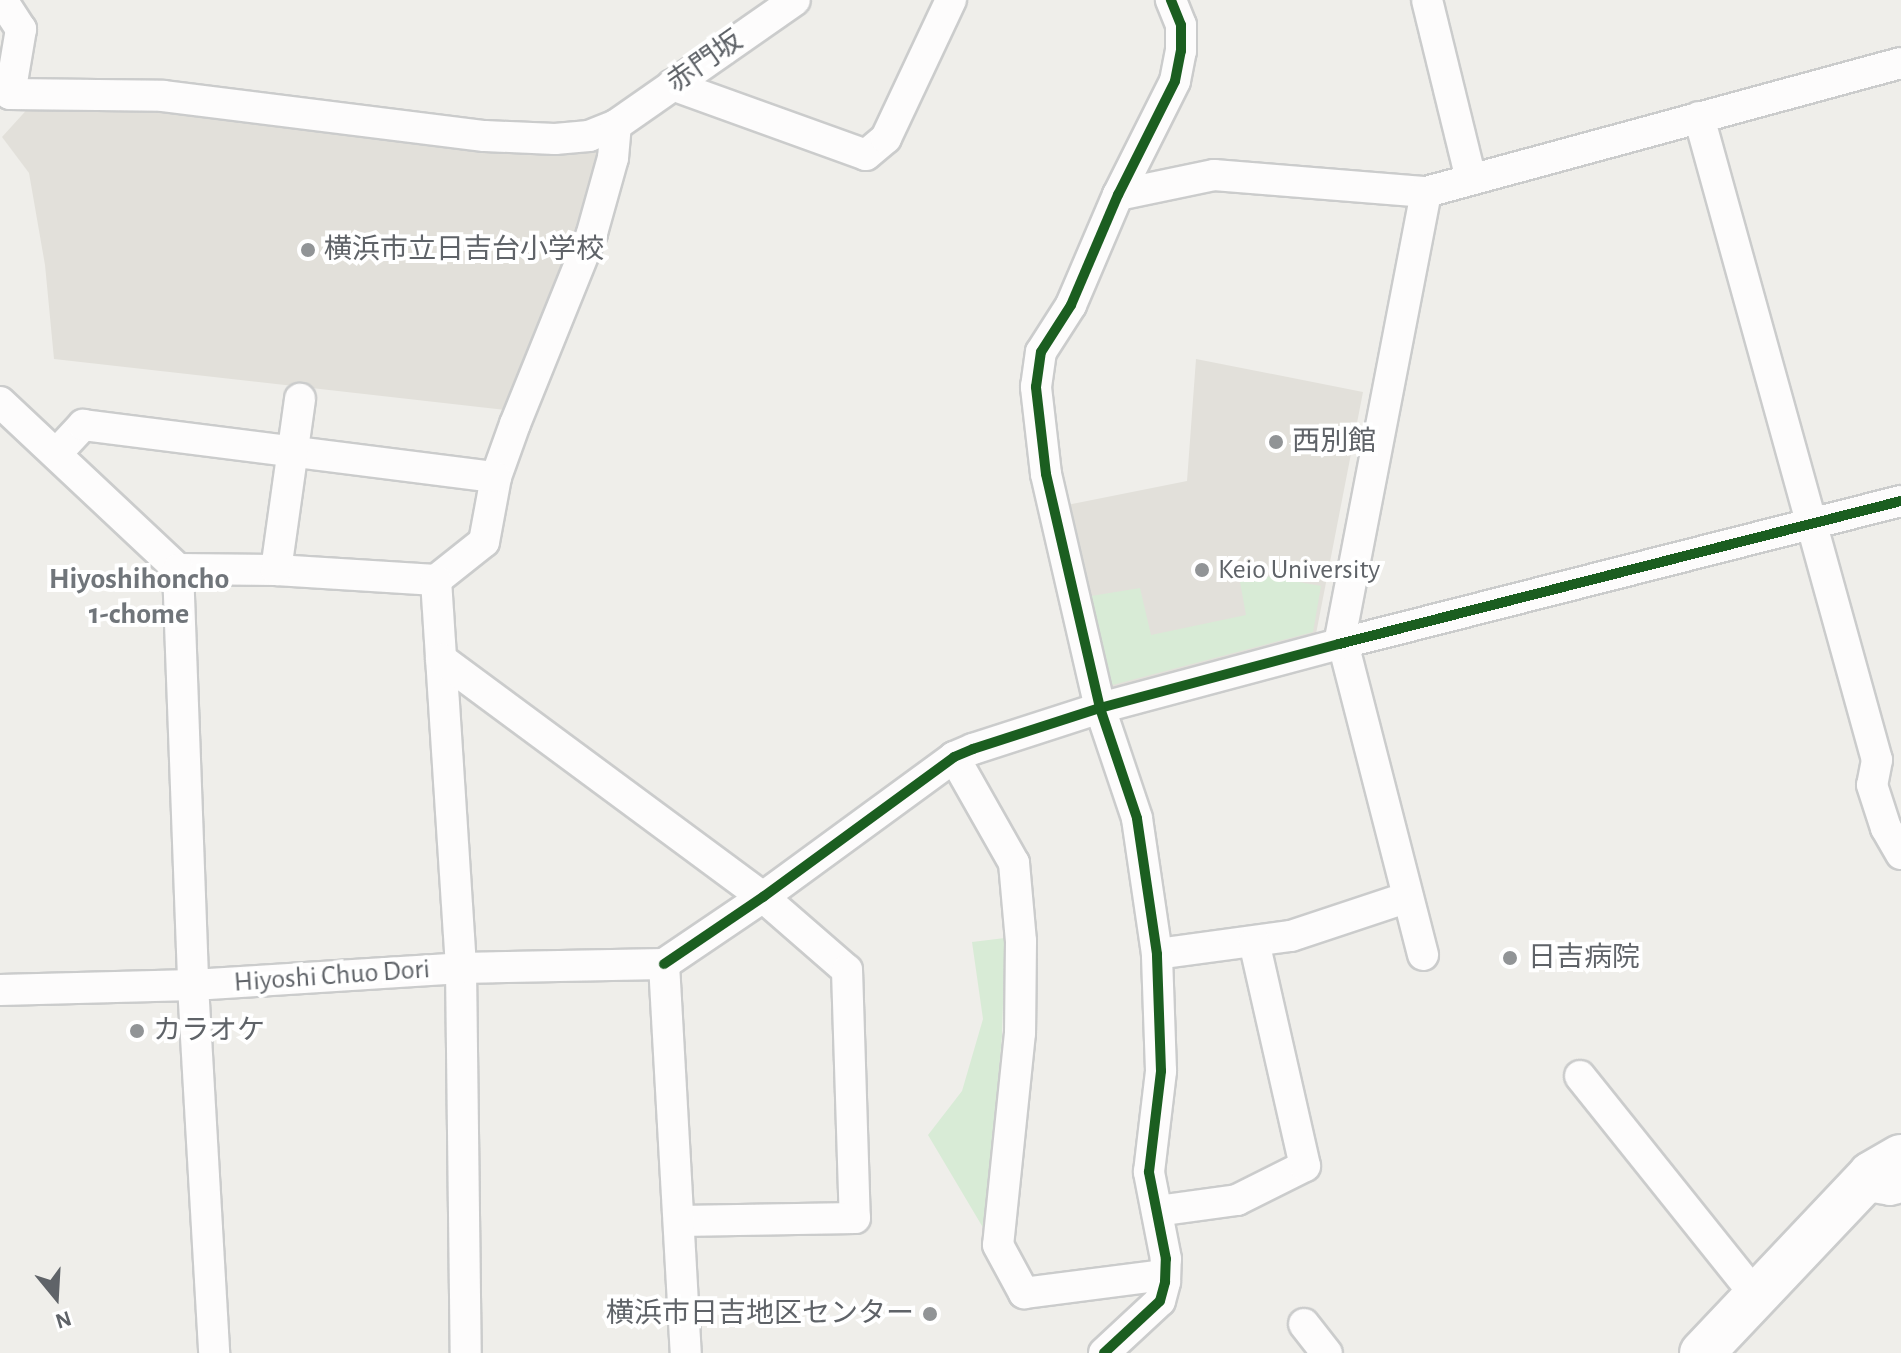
<!DOCTYPE html>
<html>
<head>
<meta charset="utf-8">
<style>
  body { margin:0 }
  #map { position:relative; width:1901px; height:1353px; overflow:hidden; background:#efeeea; font-family:"Alegreya Sans","Noto Sans JP",sans-serif }
  div>[style] { position:absolute }
  .education>* { inset:0; background:#e2e0da }
  .green>* { inset:0; background:#d8ebd6 }
  .roads { filter:drop-shadow(2px 0 #cbcccc) drop-shadow(-2px 0 #cbcccc) drop-shadow(0 2px #cbcccc) drop-shadow(0 -2px #cbcccc) }
  .street>* { height:30px; margin:-15px; padding:0 15px; transform-origin:15px; border-radius:15px; background:#fdfcfc }
  .secondary>* { height:44px; margin:-22px; padding:0 22px; transform-origin:22px; border-radius:22px; background:#fdfcfc }
  .cycleway>* { height:10px; margin:-5px; padding:0 5px; transform-origin:5px; border-radius:5px; background:#1b5e20 }
  .dots>* { width:22px; height:22px; translate:-50% -50%; box-sizing:border-box; border:4px solid #fff; border-radius:50% }
  span { translate:-50% -50%; white-space:nowrap; text-align:center; line-height:1.15; -webkit-text-stroke:8px #fff; paint-order:stroke }
  .street-label { font-size:28px; color:#5f6368 }
  .poi-label { font-size:28px; color:#5f6368 }
  .left { translate:0 -50%; text-align:left }
  .right { translate:-100% -50%; text-align:right }
  .neighbourhood-label { font-size:30px; color:#70757a; font-weight:700 }
  .north { position:absolute; left:16px; top:1257px; width:80px; height:80px; -webkit-text-stroke:6px #fff; paint-order:stroke; rotate:162deg; font-size:22px; font-weight:700; line-height:32px; text-align:center; color:#5f6368 }
  .north::after { content:''; display:block; margin:auto; width:28px; height:36px; background:#5f6368; clip-path:polygon(50% 0,100% 100%,50% 72%,0 100%) }
</style>
</head>
<body>
<div id="map">
  <div class="education">
    <div style="clip-path:polygon(32px 104px,158px 109px,307px 123px,461px 149px,599px 152px,606px 162px,514px 411px,54px 359px,45px 265px,29px 173px,2px 137px)"></div>
    <div style="clip-path:polygon(1196px 359px,1363px 392px,1316px 634px,1102px 691px,1062px 506px,1187px 481px)"></div>
  </div>
  <div class="green">
    <div style="clip-path:polygon(1238px 571px,1321px 586px,1313px 632px,1105px 687px,1085px 597px,1140px 588px,1151px 635px,1246px 615px)"></div>
    <div style="clip-path:polygon(1005px 938px,1002px 1036px,985px 1231px,928px 1135px,962px 1091px,983px 1019px,972px 942px)"></div>
  </div>
  <div class="roads">
    <div class="street">
      <div style="left:2px;top:0;width:35px;rotate:57deg"></div>
      <div style="left:21px;top:29px;width:66px;rotate:99.6deg"></div>
      <div style="left:1427px;top:0;width:184px;rotate:76.2deg"></div>
      <div style="left:672px;top:85px;width:206px;rotate:19.8deg"></div>
      <div style="left:866px;top:155px;width:26px;rotate:-40deg"></div>
      <div style="left:886px;top:138px;width:153px;rotate:-64.8deg"></div>
      <div style="left:10px;top:94px;width:153px;rotate:0.7deg"></div>
      <div style="left:163px;top:96px;width:324px;rotate:7.1deg"></div>
      <div style="left:485px;top:136px;width:70px;rotate:2.5deg"></div>
      <div style="left:555px;top:139px;width:34px;rotate:-5deg"></div>
      <div style="left:589px;top:136px;width:29px;rotate:-22deg"></div>
      <div style="left:616px;top:125px;width:218px;rotate:-34.9deg"></div>
      <div style="left:1699px;top:117px;width:667px;rotate:74.53deg"></div>
      <div style="left:1877px;top:760px;width:25px;rotate:101deg"></div>
      <div style="left:1872px;top:785px;width:45px;rotate:72deg"></div>
      <div style="left:1886px;top:828px;width:30px;rotate:60deg"></div>
      <div style="left:1118px;top:195px;width:98px;rotate:-11.8deg"></div>
      <div style="left:1214px;top:175px;width:213px;rotate:4.6deg"></div>
      <div style="left:1426px;top:192px;width:492px;rotate:-15.2deg"></div>
      <div style="left:0;top:402px;width:244px;rotate:43.2deg"></div>
      <div style="left:178px;top:569px;width:98px;rotate:0.6deg"></div>
      <div style="left:276px;top:570px;width:160px;rotate:3.6deg"></div>
      <div style="left:436px;top:580px;width:61px;rotate:-38.4deg"></div>
      <div style="left:484px;top:542px;width:66px;rotate:-79.5deg"></div>
      <div style="left:496px;top:477px;width:56px;rotate:-70.3deg"></div>
      <div style="left:515px;top:424px;width:206px;rotate:-68deg"></div>
      <div style="left:592px;top:233px;width:78px;rotate:-74.4deg"></div>
      <div style="left:613px;top:158px;width:33px;rotate:-85deg"></div>
      <div style="left:56px;top:454px;width:40px;rotate:-47deg"></div>
      <div style="left:83px;top:425px;width:416px;rotate:7.2deg"></div>
      <div style="left:178px;top:569px;width:416px;rotate:87.9deg"></div>
      <div style="left:193px;top:985px;width:369px;rotate:86.7deg"></div>
      <div style="left:276px;top:570px;width:173px;rotate:-82deg"></div>
      <div style="left:436px;top:580px;width:389px;rotate:86.3deg"></div>
      <div style="left:461px;top:968px;width:385px;rotate:89.3deg"></div>
      <div style="left:1343px;top:643px;width:322px;rotate:75.6deg"></div>
      <div style="left:1339px;top:644px;width:460px;rotate:-79.1deg"></div>
      <div style="left:441px;top:659px;width:400px;rotate:36.5deg"></div>
      <div style="left:763px;top:897px;width:111px;rotate:41deg"></div>
      <div style="left:847px;top:970px;width:248px;rotate:88.2deg"></div>
      <div style="left:855px;top:1218px;width:175px;rotate:179deg"></div>
      <div style="left:954px;top:757px;width:122px;rotate:60.5deg"></div>
      <div style="left:1014px;top:863px;width:78px;rotate:84.9deg"></div>
      <div style="left:1021px;top:941px;width:92px;rotate:90.6deg"></div>
      <div style="left:1020px;top:1033px;width:213px;rotate:95.9deg"></div>
      <div style="left:998px;top:1245px;width:55px;rotate:61.6deg"></div>
      <div style="left:1024px;top:1293px;width:142px;rotate:-7.3deg"></div>
      <div style="left:1157px;top:954px;width:135px;rotate:-7.7deg"></div>
      <div style="left:1291px;top:936px;width:123px;rotate:-18.4deg"></div>
      <div style="left:664px;top:964px;width:120px;rotate:-34.1deg"></div>
      <div style="left:763px;top:897px;width:237px;rotate:-36.2deg"></div>
      <div style="left:954px;top:757px;width:21px;rotate:-23deg"></div>
      <div style="left:973px;top:749px;width:133px;rotate:-17.9deg"></div>
      <div style="left:1100px;top:708px;width:247px;rotate:-15deg"></div>
      <div style="left:1339px;top:644px;width:580px;rotate:-14.28deg"></div>
      <div style="left:664px;top:964px;width:390px;rotate:86.8deg"></div>
      <div style="left:0;top:990px;width:193px;rotate:-1.5deg"></div>
      <div style="left:193px;top:985px;width:269px;rotate:-3.6deg"></div>
      <div style="left:461px;top:968px;width:203px;rotate:-1.1deg"></div>
      <div style="left:1580px;top:1076px;width:282px;rotate:51.3deg"></div>
      <div style="left:1860px;top:1185px;width:30px;rotate:9deg"></div>
      <div style="left:1890px;top:1190px;width:11px;rotate:-15deg"></div>
      <div style="left:1157px;top:1211px;width:81px;rotate:-7.8deg"></div>
      <div style="left:1237px;top:1200px;width:76px;rotate:-26.6deg"></div>
      <div style="left:1305px;top:1166px;width:230px;rotate:-102.8deg"></div>
      <div style="left:1304px;top:1324px;width:37px;rotate:52deg"></div>
      <div style="left:1104px;top:1353px;width:76px;rotate:-42.9deg"></div>
      <div style="left:1160px;top:1301px;width:20px;rotate:-75deg"></div>
      <div style="left:1165px;top:1282px;width:23px;rotate:-88deg"></div>
      <div style="left:1166px;top:1259px;width:89px;rotate:-101.1deg"></div>
      <div style="left:1149px;top:1172px;width:102px;rotate:-83.2deg"></div>
      <div style="left:1161px;top:1071px;width:117px;rotate:-92deg"></div>
      <div style="left:1157px;top:954px;width:137px;rotate:-98.4deg"></div>
      <div style="left:1137px;top:818px;width:116px;rotate:-108.6deg"></div>
      <div style="left:1100px;top:708px;width:240px;rotate:-103deg"></div>
      <div style="left:1046px;top:474px;width:88px;rotate:-96.6deg"></div>
      <div style="left:1036px;top:387px;width:35px;rotate:-82deg"></div>
      <div style="left:1041px;top:352px;width:56px;rotate:-57.4deg"></div>
      <div style="left:1071px;top:305px;width:120px;rotate:-66.9deg"></div>
      <div style="left:1118px;top:195px;width:127px;rotate:-63.4deg"></div>
      <div style="left:1175px;top:81px;width:31px;rotate:-79deg"></div>
      <div style="left:1181px;top:51px;width:26px;rotate:-90deg"></div>
      <div style="left:1181px;top:25px;width:27px;rotate:-112deg"></div>
    </div>
    <div class="secondary">
      <div style="left:1702px;top:1353px;width:246px;rotate:-46.6deg"></div>
      <div style="left:1871px;top:1174px;width:34px;rotate:-30deg"></div>
    </div>
  </div>
  <div class="cycleway">
    <div style="left:664px;top:964px;width:120px;rotate:-34.1deg"></div>
    <div style="left:763px;top:897px;width:237px;rotate:-36.2deg"></div>
    <div style="left:954px;top:757px;width:21px;rotate:-23deg"></div>
    <div style="left:973px;top:749px;width:133px;rotate:-17.9deg"></div>
    <div style="left:1100px;top:708px;width:247px;rotate:-15deg"></div>
    <div style="left:1339px;top:644px;width:580px;rotate:-14.28deg"></div>
    <div style="left:1104px;top:1353px;width:76px;rotate:-42.9deg"></div>
    <div style="left:1160px;top:1301px;width:20px;rotate:-75deg"></div>
    <div style="left:1165px;top:1282px;width:23px;rotate:-88deg"></div>
    <div style="left:1166px;top:1259px;width:89px;rotate:-101.1deg"></div>
    <div style="left:1149px;top:1172px;width:102px;rotate:-83.2deg"></div>
    <div style="left:1161px;top:1071px;width:117px;rotate:-92deg"></div>
    <div style="left:1157px;top:954px;width:137px;rotate:-98.4deg"></div>
    <div style="left:1137px;top:818px;width:116px;rotate:-108.6deg"></div>
    <div style="left:1100px;top:708px;width:240px;rotate:-103deg"></div>
    <div style="left:1046px;top:474px;width:88px;rotate:-96.6deg"></div>
    <div style="left:1036px;top:387px;width:35px;rotate:-82deg"></div>
    <div style="left:1041px;top:352px;width:56px;rotate:-57.4deg"></div>
    <div style="left:1071px;top:305px;width:120px;rotate:-66.9deg"></div>
    <div style="left:1118px;top:195px;width:127px;rotate:-63.4deg"></div>
    <div style="left:1175px;top:81px;width:31px;rotate:-79deg"></div>
    <div style="left:1181px;top:51px;width:26px;rotate:-90deg"></div>
    <div style="left:1181px;top:25px;width:27px;rotate:-112deg"></div>
  </div>
  <div class="dots">
    <div style="left:308px;top:250px;background:#919496"></div>
    <div style="left:1276px;top:442px;background:#919496"></div>
    <div style="left:1202px;top:570px;background:#919496"></div>
    <div style="left:1510px;top:958px;background:#919496"></div>
    <div style="left:137px;top:1031px;background:#919496"></div>
    <div style="left:930px;top:1314px;background:#919496"></div>
  </div>
  <div class="street-label">
    <span style="left:705px;top:62px;rotate:-35deg">赤門坂</span>
    <span style="left:332px;top:976px;rotate:-4deg">Hiyoshi Chuo Dori</span>
  </div>
  <div class="poi-label">
    <span class="left" style="left:324px;top:250px">横浜市立日吉台小学校</span>
    <span class="left" style="left:1292px;top:442px">西別館</span>
    <span class="left" style="left:1218px;top:570px">Keio University</span>
    <span class="left" style="left:1528px;top:958px">日吉病院</span>
    <span class="left" style="left:153px;top:1031px">カラオケ</span>
    <span class="right" style="left:914px;top:1314px">横浜市日吉地区センター</span>
  </div>
  <div class="neighbourhood-label">
    <span style="left:139px;top:596px">Hiyoshihoncho<br>1-chome</span>
  </div>
  <div class="north">N</div>
</div>
</body>
</html>
